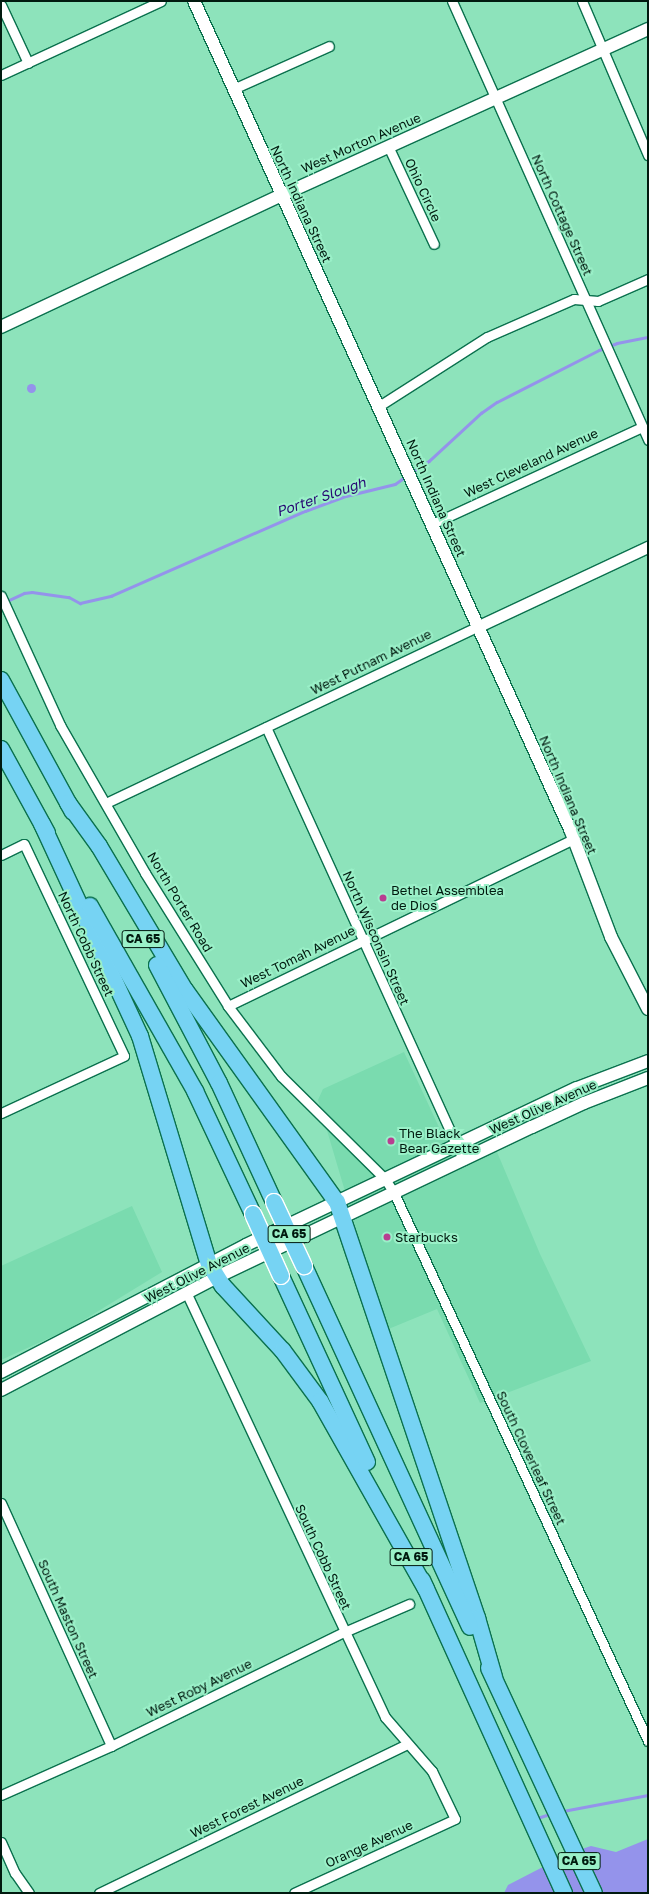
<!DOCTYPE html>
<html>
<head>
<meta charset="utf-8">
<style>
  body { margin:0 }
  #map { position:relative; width:649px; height:1894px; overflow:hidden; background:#8de3bb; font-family:"Golos Text",sans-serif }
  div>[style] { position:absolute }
  .built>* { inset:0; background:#7adbaf }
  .water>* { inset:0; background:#9493eb }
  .round { border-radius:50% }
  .stream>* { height:2.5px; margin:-1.25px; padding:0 1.25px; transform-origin:1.25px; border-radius:1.25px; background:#9493eb }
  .roads { filter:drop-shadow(1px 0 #0b714e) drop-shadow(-1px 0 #0b714e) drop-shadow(0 1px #0b714e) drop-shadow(0 -1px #0b714e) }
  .minor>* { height:9px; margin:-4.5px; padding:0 4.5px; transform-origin:4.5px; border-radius:4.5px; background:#fff }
  .tertiary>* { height:11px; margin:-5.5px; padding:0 5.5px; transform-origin:5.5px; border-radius:5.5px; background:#fff }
  .secondary>* { height:12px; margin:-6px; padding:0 6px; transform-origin:6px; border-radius:6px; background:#fff }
  .motorway>* { height:16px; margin:-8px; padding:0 8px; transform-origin:8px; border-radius:8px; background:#76d3f3 }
  .bridges { filter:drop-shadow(1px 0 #fff) drop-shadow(-1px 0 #fff) drop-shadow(0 1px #fff) drop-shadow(0 -1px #fff) }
  .motorway-bridge>* { height:16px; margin:-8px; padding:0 8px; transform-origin:8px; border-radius:8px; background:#76d3f3 }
  .dots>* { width:11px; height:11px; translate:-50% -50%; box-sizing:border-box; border:2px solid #9af0c8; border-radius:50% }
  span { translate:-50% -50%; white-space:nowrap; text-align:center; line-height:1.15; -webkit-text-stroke:4px #9af0c8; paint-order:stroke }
  .shield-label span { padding:1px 3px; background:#9af0c8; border:1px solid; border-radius:3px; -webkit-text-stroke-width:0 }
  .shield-label { font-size:12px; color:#011a0f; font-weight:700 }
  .street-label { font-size:13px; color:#011a0f }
  .poi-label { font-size:13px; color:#011a0f }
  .left { translate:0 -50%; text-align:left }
  .water-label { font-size:14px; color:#270973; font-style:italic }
  .frame { position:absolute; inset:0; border:2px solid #011a0f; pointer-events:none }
</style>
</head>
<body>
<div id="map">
  <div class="built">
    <div style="clip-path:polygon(404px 1052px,444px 1138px,497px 1152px,540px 1254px,591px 1361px,480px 1403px,437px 1309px,386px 1330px,318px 1100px,323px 1089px)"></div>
    <div style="clip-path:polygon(132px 1206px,162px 1272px,69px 1329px,1px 1360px,1px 1266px)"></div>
  </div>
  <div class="water">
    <div class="round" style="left:26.5px;top:383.5px;width:9px;height:9px"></div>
    <div style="clip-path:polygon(648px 1839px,648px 1893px,504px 1893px,508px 1885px,570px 1853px,591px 1846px,616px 1852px)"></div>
  </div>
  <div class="stream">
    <div style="left:412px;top:472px;width:20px;rotate:-33deg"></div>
    <div style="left:429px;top:461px;width:71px;rotate:-42.7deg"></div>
    <div style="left:481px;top:413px;width:19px;rotate:-35deg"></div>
    <div style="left:497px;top:402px;width:114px;rotate:-27deg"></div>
    <div style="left:599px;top:350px;width:19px;rotate:-21deg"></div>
    <div style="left:617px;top:343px;width:32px;rotate:-11deg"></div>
    <div style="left:5px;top:602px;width:21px;rotate:-25deg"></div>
    <div style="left:24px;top:593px;width:8px;rotate:-7deg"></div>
    <div style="left:32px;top:592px;width:37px;rotate:8deg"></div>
    <div style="left:69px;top:597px;width:13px;rotate:29deg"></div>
    <div style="left:80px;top:603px;width:32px;rotate:-13deg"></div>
    <div style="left:111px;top:596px;width:212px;rotate:-23.7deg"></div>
    <div style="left:305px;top:511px;width:44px;rotate:-20.1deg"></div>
    <div style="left:346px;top:496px;width:50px;rotate:-13.8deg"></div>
    <div style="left:395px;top:484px;width:12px;rotate:-35deg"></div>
    <div style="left:563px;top:1811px;width:86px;rotate:-10.7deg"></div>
    <div style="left:537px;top:1818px;width:14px;rotate:-17deg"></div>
  </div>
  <div class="roads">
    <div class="minor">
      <div style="left:452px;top:1px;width:481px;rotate:65.9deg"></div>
      <div style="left:582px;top:1px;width:168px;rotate:66.8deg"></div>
      <div style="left:1px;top:5px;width:64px;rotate:65deg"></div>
      <div style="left:1px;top:75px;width:176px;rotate:-24.8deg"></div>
      <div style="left:233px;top:89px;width:105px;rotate:-24.1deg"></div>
      <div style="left:388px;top:146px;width:108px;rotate:64.9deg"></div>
      <div style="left:379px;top:406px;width:128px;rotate:-32.6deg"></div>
      <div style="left:487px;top:337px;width:95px;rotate:-23.6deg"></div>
      <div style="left:574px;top:299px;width:24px;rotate:5deg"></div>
      <div style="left:598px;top:301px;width:55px;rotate:-23.7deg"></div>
      <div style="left:432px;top:524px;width:231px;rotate:-24.8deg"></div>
      <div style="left:1px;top:596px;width:142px;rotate:65.4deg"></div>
      <div style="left:60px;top:725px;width:171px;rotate:60.1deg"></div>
      <div style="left:145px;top:873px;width:157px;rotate:58deg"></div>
      <div style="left:228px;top:1006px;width:88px;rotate:52.9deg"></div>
      <div style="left:281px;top:1076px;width:146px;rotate:44.7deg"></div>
      <div style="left:385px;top:1179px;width:17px;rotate:57deg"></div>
      <div style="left:394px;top:1193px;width:604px;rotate:65.13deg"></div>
      <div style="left:266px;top:727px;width:476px;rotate:65.5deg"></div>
      <div style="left:106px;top:803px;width:413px;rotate:-25.4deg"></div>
      <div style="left:1px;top:855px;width:25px;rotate:-26deg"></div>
      <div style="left:24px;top:844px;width:234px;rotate:64.7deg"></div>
      <div style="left:124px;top:1056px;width:136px;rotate:155.1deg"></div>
      <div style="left:228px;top:1006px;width:384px;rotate:-25.8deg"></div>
      <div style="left:186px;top:1292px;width:469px;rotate:64.9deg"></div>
      <div style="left:385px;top:1717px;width:72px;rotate:49deg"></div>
      <div style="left:432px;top:1771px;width:53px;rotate:64.4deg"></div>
      <div style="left:455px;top:1819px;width:177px;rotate:155.3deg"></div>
      <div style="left:1px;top:1503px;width:267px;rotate:65.6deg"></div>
      <div style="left:1px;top:1795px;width:120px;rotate:-24deg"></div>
      <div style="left:111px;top:1746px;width:259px;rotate:-26.1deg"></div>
      <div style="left:344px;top:1632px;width:71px;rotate:-23.3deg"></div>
      <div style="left:1px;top:1842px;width:34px;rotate:66deg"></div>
      <div style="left:15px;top:1873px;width:24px;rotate:55deg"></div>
      <div style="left:99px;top:1893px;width:342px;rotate:-25.8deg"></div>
    </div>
    <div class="tertiary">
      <div style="left:479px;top:626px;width:187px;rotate:-25.1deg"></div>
    </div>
    <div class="secondary">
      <div style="left:194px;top:1px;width:909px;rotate:65.58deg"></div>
      <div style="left:570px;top:829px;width:116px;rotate:69.2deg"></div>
      <div style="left:611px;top:937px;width:81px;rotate:62.8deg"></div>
      <div style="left:1px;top:327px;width:310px;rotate:-25.2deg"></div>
      <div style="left:282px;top:195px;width:402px;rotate:-24.4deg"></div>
      <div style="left:1px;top:1372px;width:276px;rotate:-27.4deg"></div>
      <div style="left:246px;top:1245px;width:366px;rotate:-25.4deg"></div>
      <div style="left:577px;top:1088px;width:76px;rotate:-20.8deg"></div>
      <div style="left:1px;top:1390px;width:244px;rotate:-27.6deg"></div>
      <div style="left:217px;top:1277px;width:349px;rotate:-25.5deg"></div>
      <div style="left:532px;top:1127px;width:57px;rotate:-24.8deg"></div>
      <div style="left:584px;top:1103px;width:69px;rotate:-21.3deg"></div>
    </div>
    <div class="motorway">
      <div style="left:1px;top:680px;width:150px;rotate:61.4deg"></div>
      <div style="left:1px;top:749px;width:96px;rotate:61.3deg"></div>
      <div style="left:68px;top:803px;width:53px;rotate:54.2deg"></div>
      <div style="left:99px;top:846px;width:168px;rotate:59.2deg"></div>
      <div style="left:185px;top:990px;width:261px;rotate:54.4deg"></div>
      <div style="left:337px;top:1202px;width:439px;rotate:71.4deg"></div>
      <div style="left:477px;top:1618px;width:61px;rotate:73.9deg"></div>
      <div style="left:42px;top:824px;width:234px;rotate:65.2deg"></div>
      <div style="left:140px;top:1036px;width:238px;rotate:73.2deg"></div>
      <div style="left:209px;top:1264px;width:26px;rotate:58deg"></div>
      <div style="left:223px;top:1286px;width:88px;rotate:47.3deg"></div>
      <div style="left:283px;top:1351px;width:62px;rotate:53.5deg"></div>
      <div style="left:320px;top:1401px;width:216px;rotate:60.6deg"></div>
      <div style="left:90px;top:906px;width:213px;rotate:60.4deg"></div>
      <div style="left:195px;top:1091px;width:136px;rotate:64.8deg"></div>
      <div style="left:157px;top:965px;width:133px;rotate:62.3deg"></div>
      <div style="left:219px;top:1083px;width:131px;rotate:65.2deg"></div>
      <div style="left:304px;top:1266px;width:397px;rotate:65.3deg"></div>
      <div style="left:281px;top:1276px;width:205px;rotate:65.2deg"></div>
      <div style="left:422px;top:1580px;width:344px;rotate:65.6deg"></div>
      <div style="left:489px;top:1668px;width:248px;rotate:65deg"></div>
    </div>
  </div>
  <div class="bridges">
    <div class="motorway-bridge">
      <div style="left:274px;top:1202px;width:71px;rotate:64.9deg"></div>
      <div style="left:253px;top:1214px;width:68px;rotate:65.7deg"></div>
    </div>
  </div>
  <div class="dots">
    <div style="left:383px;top:898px;background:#b83e91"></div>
    <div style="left:391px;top:1141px;background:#b83e91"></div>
    <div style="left:387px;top:1237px;background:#b83e91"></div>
  </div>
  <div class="shield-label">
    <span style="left:143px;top:939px">CA 65</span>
    <span style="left:289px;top:1234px">CA 65</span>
    <span style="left:411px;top:1557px">CA 65</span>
    <span style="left:579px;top:1861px">CA 65</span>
  </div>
  <div class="street-label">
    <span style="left:361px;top:143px;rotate:-24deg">West Morton Avenue</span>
    <span style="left:423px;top:190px;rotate:65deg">Ohio Circle</span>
    <span style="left:301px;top:204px;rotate:65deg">North Indiana Street</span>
    <span style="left:562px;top:215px;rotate:66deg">North Cottage Street</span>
    <span style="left:531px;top:463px;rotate:-25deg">West Cleveland Avenue</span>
    <span style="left:436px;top:498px;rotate:66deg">North Indiana Street</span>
    <span style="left:371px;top:662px;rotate:-26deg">West Putnam Avenue</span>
    <span style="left:568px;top:795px;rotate:67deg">North Indiana Street</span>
    <span style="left:180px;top:902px;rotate:59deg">North Porter Road</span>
    <span style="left:376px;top:938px;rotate:66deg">North Wisconsin Street</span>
    <span style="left:86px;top:944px;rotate:65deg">North Cobb Street</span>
    <span style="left:298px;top:957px;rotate:-26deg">West Tomah Avenue</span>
    <span style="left:543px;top:1107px;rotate:-24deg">West Olive Avenue</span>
    <span style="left:197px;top:1273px;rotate:-27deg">West Olive Avenue</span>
    <span style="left:531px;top:1458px;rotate:65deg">South Cloverleaf Street</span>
    <span style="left:323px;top:1557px;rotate:65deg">South Cobb Street</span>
    <span style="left:68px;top:1619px;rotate:66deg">South Maston Street</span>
    <span style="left:199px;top:1688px;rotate:-26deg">West Roby Avenue</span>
    <span style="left:247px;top:1807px;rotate:-26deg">West Forest Avenue</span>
    <span style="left:369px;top:1844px;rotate:-25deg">Orange Avenue</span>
  </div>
  <div class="poi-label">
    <span class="left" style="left:391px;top:898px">Bethel Assemblea<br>de Dios</span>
    <span class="left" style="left:399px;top:1141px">The Black<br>Bear Gazette</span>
    <span class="left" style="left:395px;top:1237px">Starbucks</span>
  </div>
  <div class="water-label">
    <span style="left:321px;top:497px;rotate:-19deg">Porter Slough</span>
  </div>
  <div class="frame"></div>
</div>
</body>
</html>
